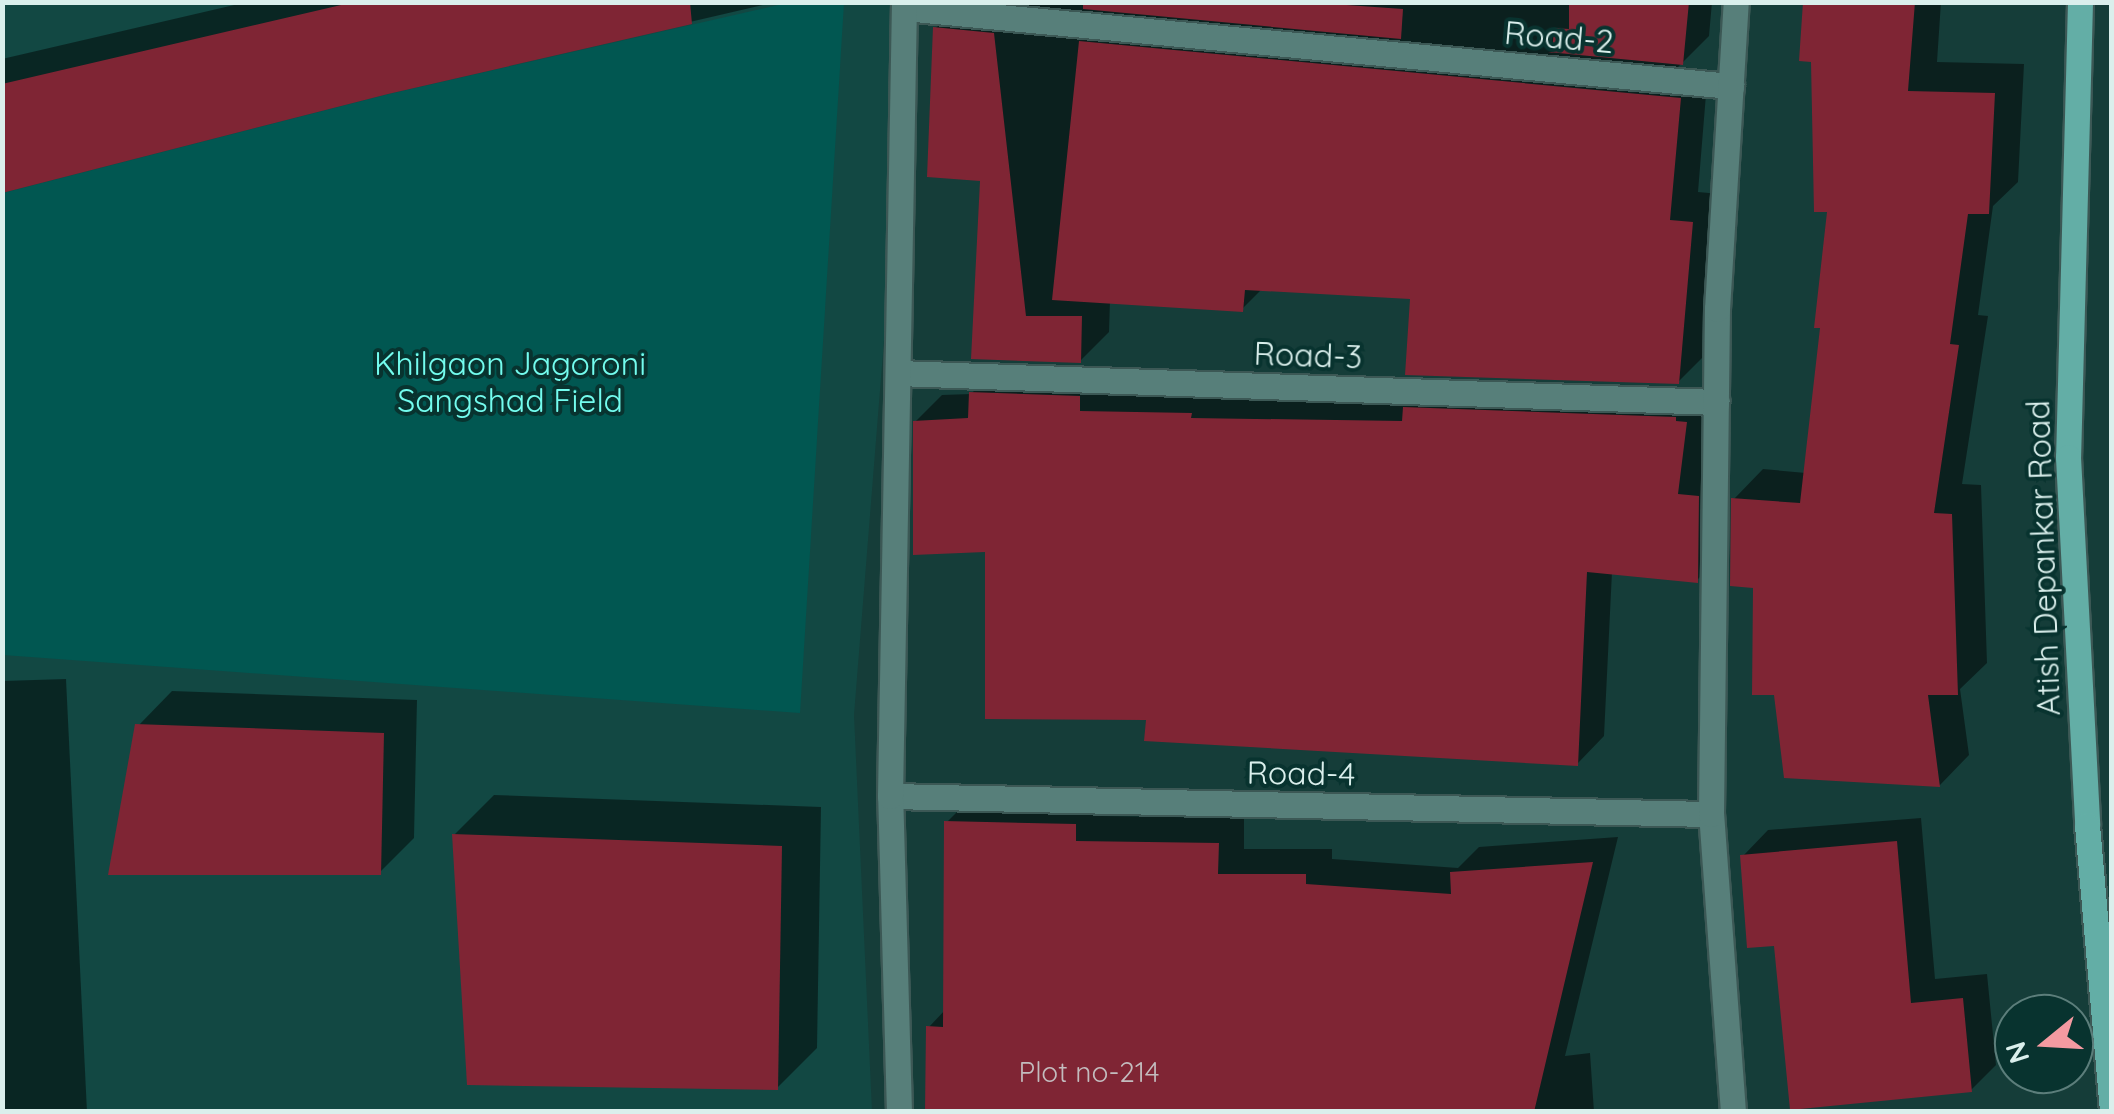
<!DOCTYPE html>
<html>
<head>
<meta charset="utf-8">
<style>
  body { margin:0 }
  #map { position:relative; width:2114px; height:1114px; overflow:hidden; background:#153d39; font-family:Quicksand,sans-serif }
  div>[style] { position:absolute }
  .built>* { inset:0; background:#124843 }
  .green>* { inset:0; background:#015751 }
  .shadow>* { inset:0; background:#0007 }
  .building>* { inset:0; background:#7f2534 }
  .roads { filter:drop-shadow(2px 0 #3c5855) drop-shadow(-2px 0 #3c5855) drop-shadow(0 2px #3c5855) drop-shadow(0 -2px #3c5855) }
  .minor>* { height:25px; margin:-12.5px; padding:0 12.5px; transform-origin:12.5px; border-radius:12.5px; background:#577f7a }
  .major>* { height:25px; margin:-12.5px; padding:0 12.5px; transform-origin:12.5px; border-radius:12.5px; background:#63aea6 }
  span { translate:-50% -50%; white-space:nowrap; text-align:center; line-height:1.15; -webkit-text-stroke:8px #08332f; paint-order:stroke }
  .number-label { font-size:28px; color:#c3bcbe }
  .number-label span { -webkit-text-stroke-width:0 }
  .street-label { font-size:32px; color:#daefec }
  .park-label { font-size:32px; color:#73fcee }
  .frame { position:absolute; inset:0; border:5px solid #daefec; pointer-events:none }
  .north { position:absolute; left:1994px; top:994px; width:100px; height:100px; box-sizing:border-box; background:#08332f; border:2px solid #5c7e7b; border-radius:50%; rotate:252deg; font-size:28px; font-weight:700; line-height:40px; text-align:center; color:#daefec }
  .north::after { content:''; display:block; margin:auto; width:35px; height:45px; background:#f49aa1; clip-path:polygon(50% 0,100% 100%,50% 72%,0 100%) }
</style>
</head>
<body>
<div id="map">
  <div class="built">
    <div style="clip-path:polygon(2px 3px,911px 3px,854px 715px,872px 1111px,3px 1111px)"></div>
  </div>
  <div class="green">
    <div style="clip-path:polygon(787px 3px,844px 3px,800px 713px,3px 655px,3px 193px,389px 94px)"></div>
  </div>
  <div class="shadow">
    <div style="clip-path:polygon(247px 2px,776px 2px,388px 92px,2px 191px,2px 59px)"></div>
    <div style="clip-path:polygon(962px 2px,1712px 2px,1709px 36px,1678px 67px,1708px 70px,1698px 192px,1720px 194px,1707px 353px,1678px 382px,1413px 297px,1263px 288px,1242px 309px,1110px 301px,1109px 332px,1080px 361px,973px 357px,982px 179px,936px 28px)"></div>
    <div style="clip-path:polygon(1806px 2px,1941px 2px,1937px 62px,2024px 64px,2018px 182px,1993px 206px,1978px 315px,1988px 316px,1962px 484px,1981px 485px,1987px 663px,1960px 689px,1969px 755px,1940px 785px,1776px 693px,1734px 499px,1763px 469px,1806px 473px,1823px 326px,1830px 210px)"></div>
    <div style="clip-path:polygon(998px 366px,1702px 391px,1723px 554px,1697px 580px,1612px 572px,1604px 736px,1578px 763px,1149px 718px,987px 549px,915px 422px,942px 395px,971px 394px)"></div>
    <div style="clip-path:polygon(66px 679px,87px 1112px,2px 1112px,2px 681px)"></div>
    <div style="clip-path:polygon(172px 691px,417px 700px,414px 838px,380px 872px,138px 726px)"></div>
    <div style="clip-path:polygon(494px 795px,821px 807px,817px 1048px,777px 1088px,454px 835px)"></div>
    <div style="clip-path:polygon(973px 796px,1101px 799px,1101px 816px,1244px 818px,1244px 849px,1332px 849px,1332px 859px,1458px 868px,1479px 847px,1618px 837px,1565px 1056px,1590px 1053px,1594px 1112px,928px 1112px,929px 1027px,945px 1010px,947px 822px)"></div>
    <div style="clip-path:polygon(1921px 818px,1935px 979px,1987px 974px,1996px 1065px,1971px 1090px,1776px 944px,1743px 856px,1768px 830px)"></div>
  </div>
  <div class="building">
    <div style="clip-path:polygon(354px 2px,690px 2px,692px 24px,388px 94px,2px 193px,2px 84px)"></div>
    <div style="clip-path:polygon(1083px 2px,1304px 2px,1403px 9px,1401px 39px,1083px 9px)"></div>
    <div style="clip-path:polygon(1569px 2px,1689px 2px,1683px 65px,1548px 52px,1552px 53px,1554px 28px,1569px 29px)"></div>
    <div style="clip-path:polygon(1803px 2px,1915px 2px,1908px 91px,1995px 93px,1989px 214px,1968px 214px,1950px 344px,1959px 345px,1934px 513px,1952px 514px,1958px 695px,1928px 695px,1940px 787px,1784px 778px,1774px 695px,1752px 695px,1753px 588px,1730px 586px,1731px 498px,1800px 503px,1820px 328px,1814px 328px,1827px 212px,1814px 212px,1811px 62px,1799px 61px)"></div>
    <div style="clip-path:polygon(933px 27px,994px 33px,1026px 316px,1082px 316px,1081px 363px,971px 359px,980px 181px,927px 177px)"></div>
    <div style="clip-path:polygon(1079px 41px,1681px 98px,1670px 220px,1693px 222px,1679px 384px,1405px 375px,1410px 299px,1245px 290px,1243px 312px,1052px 300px)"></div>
    <div style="clip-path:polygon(969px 392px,1080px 396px,1080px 411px,1192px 413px,1191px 418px,1402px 421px,1403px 407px,1676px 417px,1676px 421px,1687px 422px,1678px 494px,1699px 496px,1698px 583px,1587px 572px,1578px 766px,1144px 741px,1146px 720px,985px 719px,985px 552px,913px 555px,913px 421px,968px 418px)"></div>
    <div style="clip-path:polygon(135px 724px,384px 733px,381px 875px,108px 875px)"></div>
    <div style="clip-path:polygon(944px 821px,1076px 824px,1076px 841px,1219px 843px,1218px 874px,1306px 874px,1306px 884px,1451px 894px,1450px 872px,1593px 862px,1534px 1112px,925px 1112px,926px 1026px,943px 1027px)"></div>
    <div style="clip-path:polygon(452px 834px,782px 846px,778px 1090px,467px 1085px)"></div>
    <div style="clip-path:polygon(1897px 841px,1911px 1003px,1963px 998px,1972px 1092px,1790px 1110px,1774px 946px,1747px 948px,1740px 855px)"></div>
  </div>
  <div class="roads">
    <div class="minor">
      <div style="left:904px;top:8px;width:831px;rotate:5.39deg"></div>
      <div style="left:898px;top:373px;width:819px;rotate:2.03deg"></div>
      <div style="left:890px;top:796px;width:821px;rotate:1.26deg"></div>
      <div style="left:899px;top:1112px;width:316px;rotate:-91.6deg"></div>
      <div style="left:890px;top:796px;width:794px;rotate:-88.99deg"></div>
      <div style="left:1733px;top:1112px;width:299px;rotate:-94.2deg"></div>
      <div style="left:1711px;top:814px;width:505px;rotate:-89.32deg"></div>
      <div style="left:1717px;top:309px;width:308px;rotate:-86.5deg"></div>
    </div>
    <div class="major">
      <div style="left:2080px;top:2px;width:455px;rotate:91.5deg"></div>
      <div style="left:2068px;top:457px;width:368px;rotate:87deg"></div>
      <div style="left:2087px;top:825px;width:286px;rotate:85deg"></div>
    </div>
  </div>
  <div class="number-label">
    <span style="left:1089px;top:1072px">Plot no-214</span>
  </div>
  <div class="street-label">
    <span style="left:1559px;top:37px;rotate:5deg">Road-2</span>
    <span style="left:1308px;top:355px;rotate:2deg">Road-3</span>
    <span style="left:2043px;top:558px;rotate:-92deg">Atish Depankar Road</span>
    <span style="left:1301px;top:773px;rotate:1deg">Road-4</span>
  </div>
  <div class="park-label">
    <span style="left:510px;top:382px">Khilgaon Jagoroni<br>Sangshad Field</span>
  </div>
  <div class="frame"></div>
  <div class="north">N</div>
</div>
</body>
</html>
